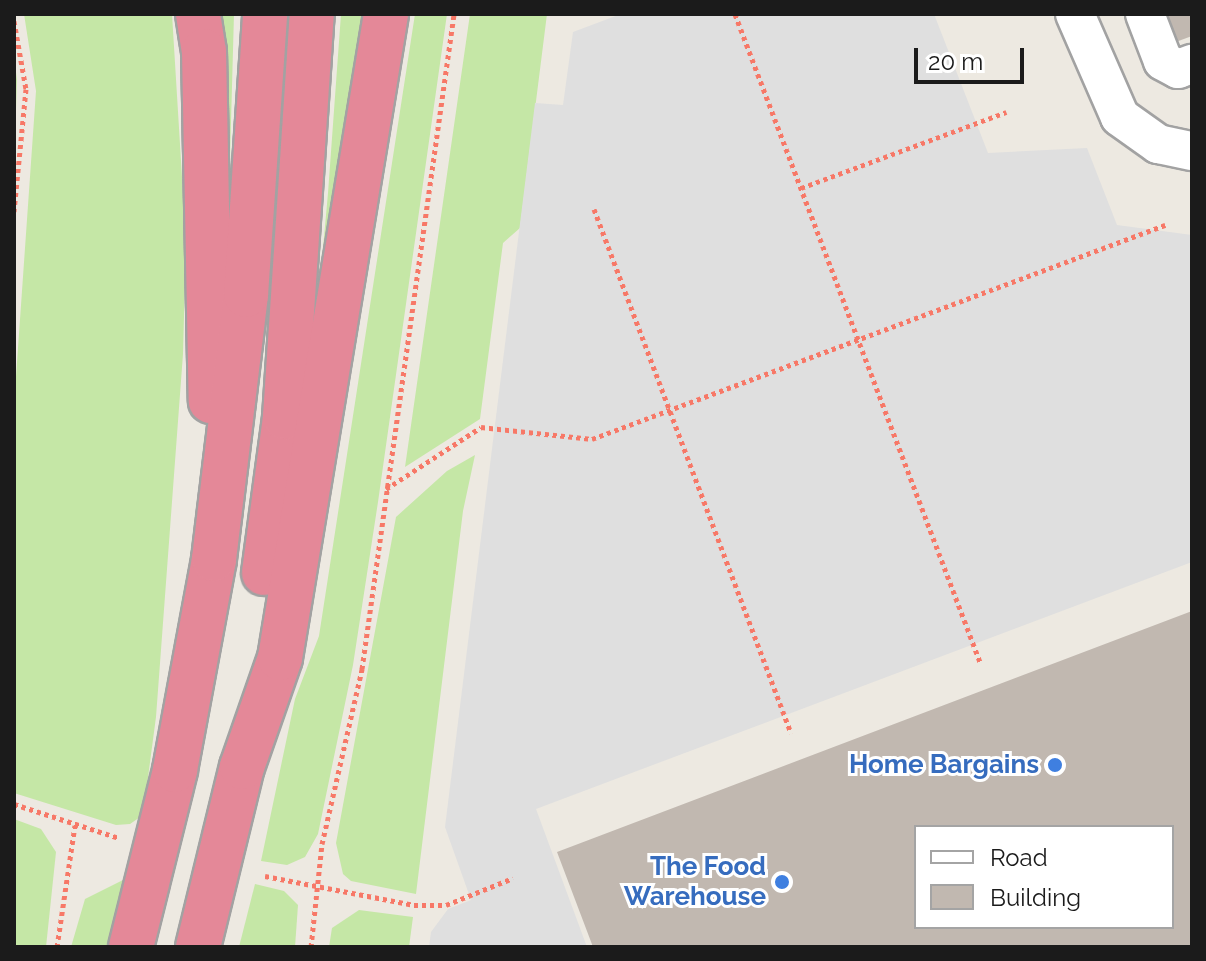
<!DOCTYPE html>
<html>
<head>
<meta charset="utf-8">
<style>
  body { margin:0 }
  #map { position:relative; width:1206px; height:961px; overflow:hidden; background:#ede9e1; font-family:Raleway,sans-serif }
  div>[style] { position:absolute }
  .grass>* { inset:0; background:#c5e7a6 }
  .parking>* { inset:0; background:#dfdfdf }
  .building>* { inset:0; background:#c1b8b0 }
  .path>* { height:5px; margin-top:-2.5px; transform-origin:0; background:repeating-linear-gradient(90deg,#f77867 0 4px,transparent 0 8px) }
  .roads { filter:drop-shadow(2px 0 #a2a2a2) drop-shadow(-2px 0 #a2a2a2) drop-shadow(0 2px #a2a2a2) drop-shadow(0 -2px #a2a2a2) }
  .minor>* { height:38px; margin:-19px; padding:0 19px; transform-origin:19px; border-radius:19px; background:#fff }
  .highway>* { height:44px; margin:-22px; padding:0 22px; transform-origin:22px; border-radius:22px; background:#e48898 }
  .dots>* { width:22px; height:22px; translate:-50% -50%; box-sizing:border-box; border:4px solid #fff; border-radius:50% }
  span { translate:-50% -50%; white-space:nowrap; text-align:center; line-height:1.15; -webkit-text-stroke:6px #fff; paint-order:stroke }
  .shop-label { font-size:26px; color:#366cbe; font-weight:700 }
  .right { translate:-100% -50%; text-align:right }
  .frame { position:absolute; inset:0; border:16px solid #1b1b1b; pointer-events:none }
  .legend { position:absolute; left:914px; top:825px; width:260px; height:104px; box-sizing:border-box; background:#fff; border:2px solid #a4a4a4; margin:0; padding:10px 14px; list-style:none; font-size:24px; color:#1b1b1b }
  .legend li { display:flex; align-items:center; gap:16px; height:40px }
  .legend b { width:40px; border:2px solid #a4a4a4 }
  .scale { position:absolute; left:914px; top:48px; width:110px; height:36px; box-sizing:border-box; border:4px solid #1b1b1b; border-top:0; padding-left:10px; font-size:24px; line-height:28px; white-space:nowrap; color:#1b1b1b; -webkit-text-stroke:6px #fff; paint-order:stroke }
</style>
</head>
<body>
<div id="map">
  <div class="grass">
    <div style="clip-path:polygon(24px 14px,172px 14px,186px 242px,183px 354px,156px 717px,143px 815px,130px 824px,116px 825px,14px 793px,14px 405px,36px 91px)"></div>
    <div style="clip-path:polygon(216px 14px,234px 14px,230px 158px,220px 159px)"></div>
    <div style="clip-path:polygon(341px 14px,373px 14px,318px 304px,328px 193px)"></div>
    <div style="clip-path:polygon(415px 14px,447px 14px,378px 502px,353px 665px,318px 834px,305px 857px,287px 865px,261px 861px,295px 699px,319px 636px)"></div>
    <div style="clip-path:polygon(470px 14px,547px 14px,520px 228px,503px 243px,480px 419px,405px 467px)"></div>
    <div style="clip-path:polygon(14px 56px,17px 80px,14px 171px)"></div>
    <div style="clip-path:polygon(475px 455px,463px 511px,416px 894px,351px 881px,343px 874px,336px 843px,396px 517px,447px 471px)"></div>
    <div style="clip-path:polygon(14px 819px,41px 829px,56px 852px,46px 947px,14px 947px)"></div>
    <div style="clip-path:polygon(127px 878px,107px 947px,71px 947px,85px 899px)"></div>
    <div style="clip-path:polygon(255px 884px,284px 891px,298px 905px,295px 947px,239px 947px)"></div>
    <div style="clip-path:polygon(359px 910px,413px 917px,409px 947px,329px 947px,332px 928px)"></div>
  </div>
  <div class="parking">
    <div style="clip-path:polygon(621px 14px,934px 14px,988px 153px,1087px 148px,1117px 225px,1192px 235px,1192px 562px,536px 809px,587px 947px,429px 947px,431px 932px,448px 909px,471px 900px,445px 827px,535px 103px,563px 105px,573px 32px)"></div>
  </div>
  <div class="building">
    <div style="clip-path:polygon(1163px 14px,1192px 14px,1192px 36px,1173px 43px)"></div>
    <div style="clip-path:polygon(evenodd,1192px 611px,1192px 947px,593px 947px,557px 852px,1192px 611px,916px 827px,1172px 827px,1172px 927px,916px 927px,916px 827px)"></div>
  </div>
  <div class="path">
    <div style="left:735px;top:14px;width:693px;rotate:69.29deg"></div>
    <div style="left:14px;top:21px;width:69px;rotate:80deg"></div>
    <div style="left:26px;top:89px;width:123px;rotate:95.6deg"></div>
    <div style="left:801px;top:188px;width:219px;rotate:-20.3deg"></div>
    <div style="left:594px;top:209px;width:560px;rotate:69.4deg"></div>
    <div style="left:386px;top:489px;width:113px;rotate:-33.1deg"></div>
    <div style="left:481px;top:427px;width:112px;rotate:6.2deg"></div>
    <div style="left:592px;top:439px;width:612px;rotate:-20.48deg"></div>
    <div style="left:14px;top:804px;width:110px;rotate:17.9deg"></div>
    <div style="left:265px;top:876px;width:152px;rotate:11deg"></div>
    <div style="left:414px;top:905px;width:32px"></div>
    <div style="left:446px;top:905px;width:72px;rotate:-21.9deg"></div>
    <div style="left:57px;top:947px;width:123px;rotate:-81.6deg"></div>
    <div style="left:311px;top:947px;width:104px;rotate:-83.9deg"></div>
    <div style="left:322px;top:844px;width:180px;rotate:-77.1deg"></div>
    <div style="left:362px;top:669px;width:661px;rotate:-82deg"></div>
  </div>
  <div class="roads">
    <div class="minor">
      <div style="left:1075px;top:14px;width:112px;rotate:66.4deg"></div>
      <div style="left:1120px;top:117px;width:47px;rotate:35.4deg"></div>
      <div style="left:1158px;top:144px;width:35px;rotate:12deg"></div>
      <div style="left:1145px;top:14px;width:50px;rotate:69deg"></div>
      <div style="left:1163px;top:61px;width:17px;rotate:28deg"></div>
      <div style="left:1178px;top:69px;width:15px;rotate:-20deg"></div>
    </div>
    <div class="highway">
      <div style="left:198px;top:14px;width:37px;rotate:81deg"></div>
      <div style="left:204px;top:51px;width:350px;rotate:88.9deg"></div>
      <div style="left:264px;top:573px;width:157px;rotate:-82.3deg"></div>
      <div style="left:285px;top:417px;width:404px;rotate:-86.2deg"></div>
      <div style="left:131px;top:947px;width:182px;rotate:-76deg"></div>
      <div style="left:175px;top:770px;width:215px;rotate:-79.5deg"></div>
      <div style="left:214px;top:559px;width:266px;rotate:-83.1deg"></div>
      <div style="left:246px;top:295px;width:282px;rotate:-86.1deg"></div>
      <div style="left:198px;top:947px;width:185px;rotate:-76.3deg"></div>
      <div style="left:242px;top:767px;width:115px;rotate:-70.8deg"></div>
      <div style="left:280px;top:658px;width:653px;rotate:-80.65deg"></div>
    </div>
  </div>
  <div class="dots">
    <div style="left:1055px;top:765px;background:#3f7fe0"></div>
    <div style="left:782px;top:882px;background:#3f7fe0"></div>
  </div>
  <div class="shop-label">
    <span class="right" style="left:1039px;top:765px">Home Bargains</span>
    <span class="right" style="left:766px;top:882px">The Food<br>Warehouse</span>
  </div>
  <div class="frame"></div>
  <ul class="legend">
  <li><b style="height:10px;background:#fff"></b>Road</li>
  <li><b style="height:22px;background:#c1b8b0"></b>Building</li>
  </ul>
  <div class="scale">20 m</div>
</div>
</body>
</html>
